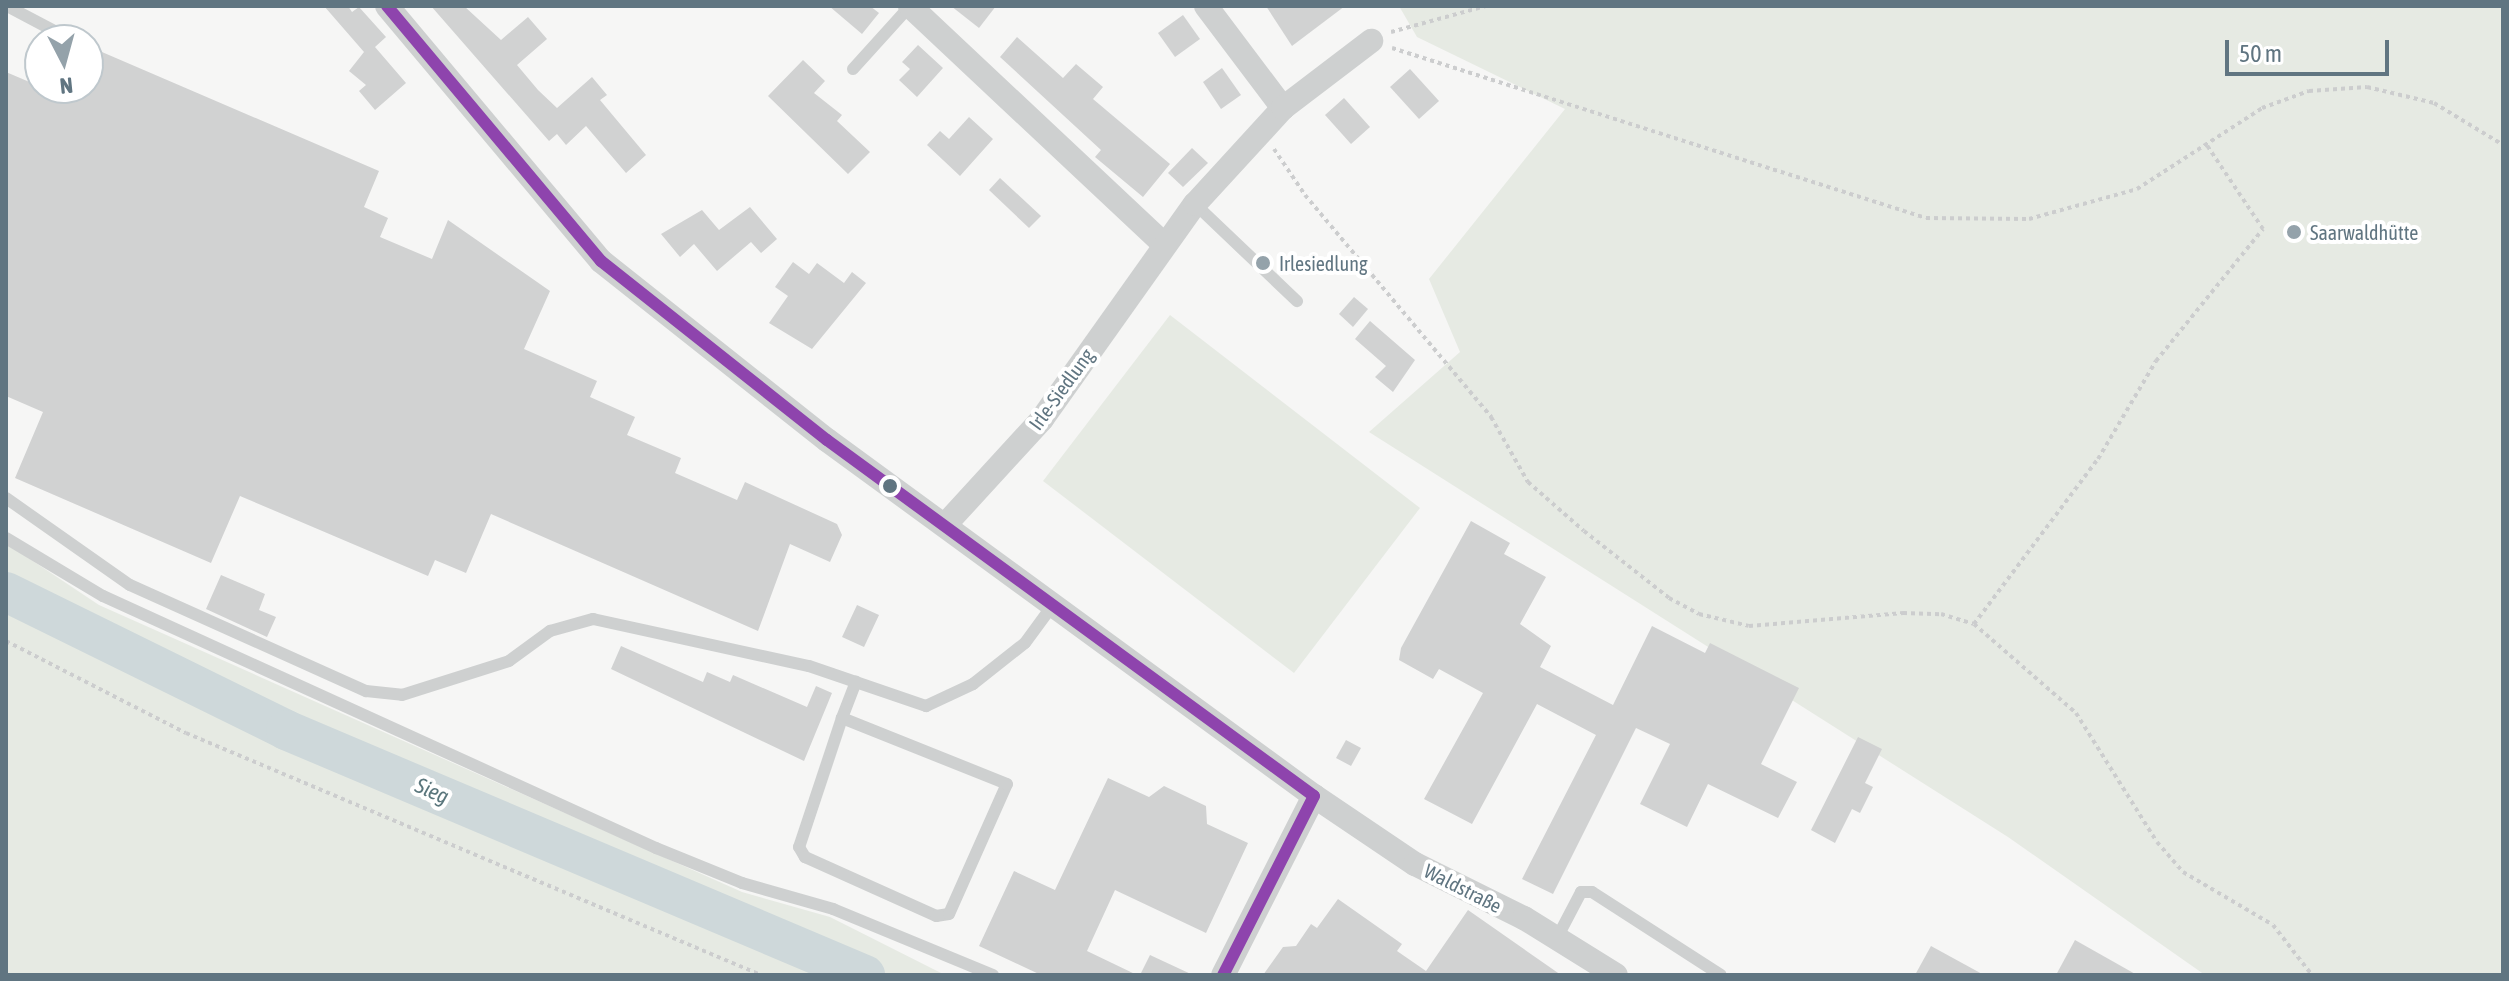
<!DOCTYPE html>
<html>
<head>
<meta charset="utf-8">
<style>
  body { margin:0 }
  #map { position:relative; width:2509px; height:981px; overflow:hidden; background:#f6f6f5; font-family:"Asap Condensed",sans-serif }
  div>[style] { position:absolute }
  .green>* { inset:0; background:#e6eae3 }
  .river>* { height:40px; margin:-20px; padding:0 20px; transform-origin:20px; border-radius:20px; background:#ced8da }
  .building>* { inset:0; background:#d1d2d2 }
  .path>* { height:4px; margin-top:-2px; transform-origin:0; background:repeating-linear-gradient(90deg,#cccdce 0 4px,transparent 0 8px) }
  .lane>* { height:12px; margin:-6px; padding:0 6px; transform-origin:6px; border-radius:6px; background:#ced0d0 }
  .street>* { height:24px; margin:-12px; padding:0 12px; transform-origin:12px; border-radius:12px; background:#ced0d0 }
  .bus-1>* { height:12px; margin:-6px; padding:0 6px; transform-origin:6px; border-radius:6px; background:#8e44ad }
  .dots>* { width:22px; height:22px; translate:-50% -50%; box-sizing:border-box; border:4px solid #fff; border-radius:50% }
  span { translate:-50% -50%; white-space:nowrap; text-align:center; line-height:1.15; -webkit-text-stroke:8px #fff; paint-order:stroke }
  .poi-label { font-size:20px; color:#607581 }
  .left { translate:0 -50%; text-align:left }
  .street-label { font-size:20px; color:#607581 }
  .water-label { font-size:22px; color:#5a767c; font-style:italic }
  .frame { position:absolute; inset:0; border:8px solid #607581; pointer-events:none }
  .north { position:absolute; left:24px; top:24px; width:80px; height:80px; box-sizing:border-box; background:#fff; border:2px solid #bfc8cd; border-radius:50%; rotate:174deg; font-size:22px; font-weight:700; line-height:32px; text-align:center; color:#607581 }
  .north::after { content:''; display:block; margin:auto; width:28px; height:36px; background:#94a2aa; clip-path:polygon(50% 0,100% 100%,50% 72%,0 100%) }
  .scale { position:absolute; left:2225px; top:40px; width:164px; height:36px; box-sizing:border-box; border:4px solid #607581; border-top:0; padding-left:10px; font-size:24px; line-height:28px; white-space:nowrap; color:#607581; -webkit-text-stroke:6px #fff; paint-order:stroke }
</style>
</head>
<body>
<div id="map">
  <div class="green">
    <div style="clip-path:polygon(1399px 6px,2503px 6px,2503px 975px,2205px 975px,2008px 837px,1369px 432px,1460px 352px,1429px 279px,1565px 109px,1417px 37px)"></div>
    <div style="clip-path:polygon(1170px 315px,1420px 508px,1294px 673px,1043px 481px)"></div>
    <div style="clip-path:polygon(6px 543px,99px 605px,742px 892px,830px 917px,945px 975px,6px 975px)"></div>
  </div>
  <div class="river">
    <div style="left:6px;top:592px;width:312px;rotate:26.2deg"></div>
    <div style="left:286px;top:730px;width:629px;rotate:22.94deg"></div>
  </div>
  <div class="building">
    <div style="clip-path:polygon(324px 6px,348px 6px,352px 12px,359px 7px,386px 37px,375px 47px,406px 83px,375px 110px,359px 91px,366px 85px,349px 71px,364px 52px)"></div>
    <div style="clip-path:polygon(431px 6px,464px 6px,501px 40px,528px 17px,547px 39px,517px 65px,538px 90px,557px 108px,592px 77px,607px 95px,600px 100px,646px 155px,626px 173px,586px 126px,566px 145px,557px 134px,549px 141px)"></div>
    <div style="clip-path:polygon(829px 6px,870px 6px,879px 13px,862px 34px)"></div>
    <div style="clip-path:polygon(951px 6px,996px 6px,979px 28px)"></div>
    <div style="clip-path:polygon(1266px 6px,1345px 6px,1292px 46px)"></div>
    <div style="clip-path:polygon(1183px 15px,1200px 39px,1175px 57px,1158px 33px)"></div>
    <div style="clip-path:polygon(1017px 37px,1063px 78px,1076px 64px,1103px 87px,1093px 99px,1170px 164px,1143px 197px,1095px 157px,1101px 150px,1000px 57px)"></div>
    <div style="clip-path:polygon(918px 45px,943px 68px,917px 97px,899px 80px,910px 69px,902px 62px)"></div>
    <div style="clip-path:polygon(88px 46px,379px 171px,364px 207px,388px 218px,380px 237px,432px 259px,448px 220px,550px 291px,524px 349px,597px 381px,590px 397px,635px 417px,627px 435px,681px 458px,675px 473px,737px 500px,745px 482px,837px 524px,842px 535px,830px 562px,790px 544px,758px 631px,491px 514px,466px 573px,435px 560px,428px 576px,240px 496px,211px 563px,15px 478px,43px 412px,6px 396px,6px 72px,60px 95px,63px 88px,88px 88px)"></div>
    <div style="clip-path:polygon(803px 60px,825px 81px,814px 93px,842px 115px,837px 121px,870px 152px,848px 174px,768px 96px)"></div>
    <div style="clip-path:polygon(1222px 68px,1241px 95px,1221px 109px,1203px 82px)"></div>
    <div style="clip-path:polygon(1410px 69px,1439px 101px,1419px 119px,1390px 87px)"></div>
    <div style="clip-path:polygon(1344px 98px,1370px 127px,1351px 144px,1325px 115px)"></div>
    <div style="clip-path:polygon(969px 117px,993px 139px,960px 176px,927px 145px,940px 131px,949px 139px)"></div>
    <div style="clip-path:polygon(1192px 148px,1208px 163px,1183px 187px,1168px 173px)"></div>
    <div style="clip-path:polygon(1000px 178px,1041px 216px,1029px 228px,989px 190px)"></div>
    <div style="clip-path:polygon(750px 207px,777px 239px,761px 253px,751px 242px,717px 271px,694px 244px,680px 257px,661px 234px,702px 210px,719px 230px)"></div>
    <div style="clip-path:polygon(793px 262px,809px 274px,817px 263px,844px 283px,852px 272px,866px 283px,812px 349px,769px 323px,788px 296px,775px 287px)"></div>
    <div style="clip-path:polygon(1354px 297px,1368px 309px,1353px 327px,1339px 314px)"></div>
    <div style="clip-path:polygon(1370px 321px,1415px 360px,1393px 392px,1375px 377px,1386px 366px,1355px 339px)"></div>
    <div style="clip-path:polygon(1471px 521px,1510px 543px,1504px 554px,1546px 577px,1520px 624px,1551px 646px,1540px 667px,1613px 705px,1652px 626px,1705px 653px,1710px 643px,1799px 688px,1761px 764px,1797px 782px,1778px 818px,1708px 784px,1687px 827px,1640px 804px,1670px 744px,1636px 728px,1553px 894px,1522px 879px,1596px 735px,1537px 704px,1472px 824px,1424px 799px,1483px 693px,1439px 669px,1433px 679px,1399px 660px,1401px 648px)"></div>
    <div style="clip-path:polygon(221px 575px,265px 594px,259px 610px,276px 617px,267px 637px,206px 609px)"></div>
    <div style="clip-path:polygon(857px 605px,879px 615px,864px 647px,842px 637px)"></div>
    <div style="clip-path:polygon(621px 646px,703px 682px,707px 672px,730px 682px,733px 675px,807px 707px,816px 686px,832px 693px,804px 761px,611px 669px)"></div>
    <div style="clip-path:polygon(1858px 737px,1882px 749px,1865px 783px,1873px 787px,1860px 813px,1852px 809px,1835px 843px,1811px 830px)"></div>
    <div style="clip-path:polygon(1346px 740px,1361px 748px,1351px 766px,1336px 758px)"></div>
    <div style="clip-path:polygon(1108px 778px,1149px 797px,1164px 786px,1206px 806px,1207px 824px,1248px 843px,1206px 933px,1115px 890px,1087px 951px,1137px 975px,1041px 975px,979px 946px,1014px 871px,1055px 890px)"></div>
    <div style="clip-path:polygon(1338px 899px,1402px 944px,1397px 951px,1426px 971px,1468px 910px,1561px 975px,1263px 975px,1283px 947px,1296px 946px,1311px 924px,1317px 928px)"></div>
    <div style="clip-path:polygon(2075px 940px,2137px 975px,2056px 975px)"></div>
    <div style="clip-path:polygon(1931px 946px,1984px 975px,1915px 975px)"></div>
    <div style="clip-path:polygon(1150px 955px,1193px 975px,1140px 975px)"></div>
  </div>
  <div class="path">
    <div style="left:1391px;top:32px;width:98px;rotate:-15.3deg"></div>
    <div style="left:1392px;top:48px;width:560px;rotate:17.66deg"></div>
    <div style="left:1926px;top:218px;width:103px;rotate:0.6deg"></div>
    <div style="left:2029px;top:219px;width:112px;rotate:-15.5deg"></div>
    <div style="left:2137px;top:189px;width:149px;rotate:-32.9deg"></div>
    <div style="left:2262px;top:108px;width:50px;rotate:-19.9deg"></div>
    <div style="left:2309px;top:91px;width:58px;rotate:-3.9deg"></div>
    <div style="left:2367px;top:87px;width:69px;rotate:13.4deg"></div>
    <div style="left:2434px;top:103px;width:81px;rotate:31.3deg"></div>
    <div style="left:1274px;top:149px;width:55px;rotate:56deg"></div>
    <div style="left:1305px;top:195px;width:290px;rotate:50deg"></div>
    <div style="left:1491px;top:417px;width:75px;rotate:60.4deg"></div>
    <div style="left:1528px;top:482px;width:74px;rotate:41.2deg"></div>
    <div style="left:1584px;top:531px;width:108px;rotate:38.2deg"></div>
    <div style="left:1669px;top:598px;width:34px;rotate:28deg"></div>
    <div style="left:1699px;top:614px;width:51px;rotate:13.5deg"></div>
    <div style="left:1749px;top:626px;width:155px;rotate:-4.8deg"></div>
    <div style="left:1903px;top:613px;width:38px;rotate:2deg"></div>
    <div style="left:1941px;top:614px;width:34px;rotate:17deg"></div>
    <div style="left:1974px;top:624px;width:135px;rotate:41.1deg"></div>
    <div style="left:2076px;top:713px;width:152px;rotate:57.9deg"></div>
    <div style="left:2157px;top:842px;width:40px;rotate:49deg"></div>
    <div style="left:2183px;top:872px;width:104px;rotate:30.5deg"></div>
    <div style="left:2273px;top:925px;width:63px;rotate:52deg"></div>
    <div style="left:1974px;top:624px;width:206px;rotate:-53.1deg"></div>
    <div style="left:2098px;top:459px;width:114px;rotate:-59.4deg"></div>
    <div style="left:2156px;top:361px;width:170px;rotate:-51deg"></div>
    <div style="left:2263px;top:229px;width:102px;rotate:-123.8deg"></div>
    <div style="left:6px;top:641px;width:202px;rotate:27.1deg"></div>
    <div style="left:186px;top:733px;width:624px;rotate:22.82deg"></div>
  </div>
  <div class="lane">
    <div style="left:7px;top:6px;width:64px;rotate:27.8deg"></div>
    <div style="left:853px;top:69px;width:85px;rotate:-47.9deg"></div>
    <div style="left:1195px;top:204px;width:141px;rotate:43.6deg"></div>
    <div style="left:6px;top:498px;width:151px;rotate:35.1deg"></div>
    <div style="left:130px;top:585px;width:259px;rotate:24.2deg"></div>
    <div style="left:366px;top:691px;width:36px;rotate:6deg"></div>
    <div style="left:402px;top:695px;width:112px;rotate:-17.6deg"></div>
    <div style="left:509px;top:661px;width:51px;rotate:-36.2deg"></div>
    <div style="left:550px;top:631px;width:45px;rotate:-15.6deg"></div>
    <div style="left:593px;top:619px;width:221px;rotate:12.3deg"></div>
    <div style="left:809px;top:666px;width:124px;rotate:18.9deg"></div>
    <div style="left:926px;top:706px;width:52px;rotate:-25.1deg"></div>
    <div style="left:973px;top:684px;width:66px;rotate:-38.3deg"></div>
    <div style="left:1025px;top:643px;width:51px;rotate:-53.8deg"></div>
    <div style="left:6px;top:538px;width:113px;rotate:30.9deg"></div>
    <div style="left:103px;top:596px;width:608px;rotate:24.5deg"></div>
    <div style="left:656px;top:848px;width:93px;rotate:22.1deg"></div>
    <div style="left:742px;top:883px;width:95px;rotate:15.9deg"></div>
    <div style="left:833px;top:909px;width:173px;rotate:22.4deg"></div>
    <div style="left:842px;top:718px;width:136px;rotate:108.4deg"></div>
    <div style="left:799px;top:847px;width:12px;rotate:59deg"></div>
    <div style="left:805px;top:857px;width:144px;rotate:24.2deg"></div>
    <div style="left:936px;top:916px;width:13px;rotate:-9deg"></div>
    <div style="left:949px;top:914px;width:142px;rotate:-66deg"></div>
    <div style="left:1007px;top:784px;width:178px;rotate:-158.2deg"></div>
    <div style="left:842px;top:718px;width:39px;rotate:-69deg"></div>
    <div style="left:1557px;top:938px;width:52px;rotate:-62.4deg"></div>
    <div style="left:1581px;top:892px;width:11px"></div>
    <div style="left:1592px;top:892px;width:153px;rotate:32.8deg"></div>
  </div>
  <div class="street">
    <div style="left:387px;top:6px;width:333px;rotate:50deg"></div>
    <div style="left:601px;top:261px;width:288px;rotate:38.4deg"></div>
    <div style="left:827px;top:440px;width:603px;rotate:36.17deg"></div>
    <div style="left:1314px;top:796px;width:201px;rotate:116.9deg"></div>
    <div style="left:910px;top:6px;width:346px;rotate:43.2deg"></div>
    <div style="left:1206px;top:6px;width:128px;rotate:53deg"></div>
    <div style="left:945px;top:525px;width:144px;rotate:-47.5deg"></div>
    <div style="left:1042px;top:419px;width:264px;rotate:-54.6deg"></div>
    <div style="left:1195px;top:204px;width:130px;rotate:-47.5deg"></div>
    <div style="left:1283px;top:108px;width:111px;rotate:-37.3deg"></div>
    <div style="left:1314px;top:796px;width:122px;rotate:34deg"></div>
    <div style="left:1415px;top:864px;width:122px;rotate:26.4deg"></div>
    <div style="left:1524px;top:918px;width:108px;rotate:31.8deg"></div>
  </div>
  <div class="bus-1">
    <div style="left:387px;top:6px;width:333px;rotate:50deg"></div>
    <div style="left:601px;top:261px;width:288px;rotate:38.4deg"></div>
    <div style="left:827px;top:440px;width:603px;rotate:36.17deg"></div>
    <div style="left:1314px;top:796px;width:201px;rotate:116.9deg"></div>
  </div>
  <div class="dots">
    <div style="left:2294px;top:232px;background:#94a2aa"></div>
    <div style="left:1263px;top:263px;background:#94a2aa"></div>
    <div style="left:890px;top:486px;background:#607581"></div>
  </div>
  <div class="poi-label">
    <span class="left" style="left:2310px;top:232px">Saarwaldhütte</span>
    <span class="left" style="left:1279px;top:263px">Irlesiedlung</span>
  </div>
  <div class="street-label">
    <span style="left:1061px;top:389px;rotate:-54deg">Irle-Siedlung</span>
    <span style="left:1463px;top:888px;rotate:27deg">Waldstraße</span>
  </div>
  <div class="water-label">
    <span style="left:432px;top:791px;rotate:23deg">Sieg</span>
  </div>
  <div class="frame"></div>
  <div class="north">N</div>
  <div class="scale">50 m</div>
</div>
</body>
</html>
